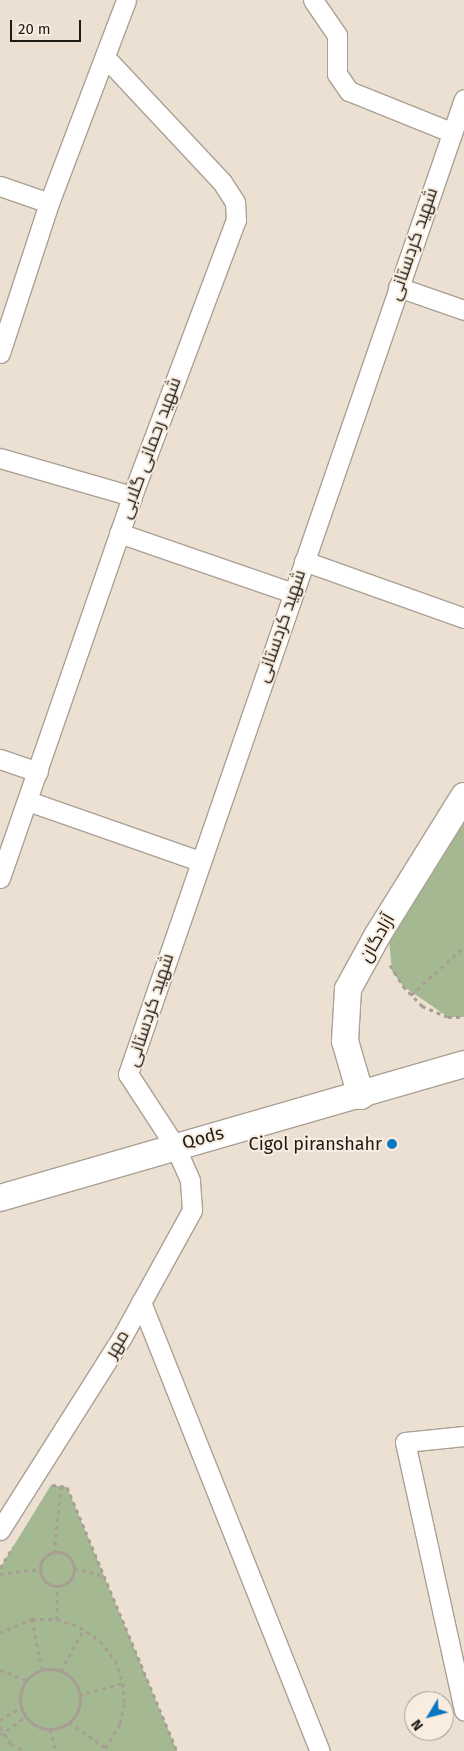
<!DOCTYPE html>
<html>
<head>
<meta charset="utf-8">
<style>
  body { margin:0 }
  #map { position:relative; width:464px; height:1751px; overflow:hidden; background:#ece0d3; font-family:"Fira Sans",Cairo,sans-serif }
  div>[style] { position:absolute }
  .green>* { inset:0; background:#a4b992 }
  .path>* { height:3px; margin-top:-1.5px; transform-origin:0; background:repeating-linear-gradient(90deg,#a79e94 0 4px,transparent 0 8px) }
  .path>.ring { margin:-1.5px; padding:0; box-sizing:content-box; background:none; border:3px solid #a79e94; border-radius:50% }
  .roads { filter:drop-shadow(1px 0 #aba094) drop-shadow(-1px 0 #aba094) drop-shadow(0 1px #aba094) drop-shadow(0 -1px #aba094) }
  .street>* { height:19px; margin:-9.5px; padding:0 9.5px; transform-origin:9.5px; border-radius:9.5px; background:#fff }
  .secondary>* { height:26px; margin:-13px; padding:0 13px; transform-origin:13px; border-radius:13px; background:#fff }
  .dots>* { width:14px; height:14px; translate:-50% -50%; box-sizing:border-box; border:2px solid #f9ede0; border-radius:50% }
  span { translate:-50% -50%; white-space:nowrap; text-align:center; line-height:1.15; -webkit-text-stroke:4px #f9ede0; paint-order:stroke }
  .street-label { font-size:18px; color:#1e1a16 }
  .poi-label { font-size:18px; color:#1e1a16 }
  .right { translate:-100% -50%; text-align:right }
  .north { position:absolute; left:404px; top:1691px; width:50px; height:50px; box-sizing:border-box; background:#f9ede0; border:1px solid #a1998f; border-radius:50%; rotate:233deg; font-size:14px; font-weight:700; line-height:20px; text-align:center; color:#1e1a16 }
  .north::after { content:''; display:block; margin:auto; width:18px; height:22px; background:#0b77c2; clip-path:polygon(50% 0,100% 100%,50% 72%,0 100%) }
  .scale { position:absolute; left:10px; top:20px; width:71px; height:22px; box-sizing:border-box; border:2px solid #1e1a16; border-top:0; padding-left:6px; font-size:15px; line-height:18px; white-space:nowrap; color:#1e1a16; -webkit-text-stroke:4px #f9ede0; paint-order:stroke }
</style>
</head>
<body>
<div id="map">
  <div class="green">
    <div style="clip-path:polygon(464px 822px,464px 1017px,448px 1017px,403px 986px,392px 971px,389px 940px)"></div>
    <div style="clip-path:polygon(51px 1485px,67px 1487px,177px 1751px,0 1751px,0 1568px)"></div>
  </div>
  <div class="path">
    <div style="left:390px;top:965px;width:25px;rotate:58deg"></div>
    <div style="left:403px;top:986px;width:28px;rotate:46deg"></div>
    <div style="left:422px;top:1006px;width:28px;rotate:23deg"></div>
    <div style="left:448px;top:1017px;width:16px"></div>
    <div style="left:411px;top:995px;width:72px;rotate:-42.2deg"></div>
    <div style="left:52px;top:1485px;width:15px;rotate:8deg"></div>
    <div style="left:67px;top:1487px;width:286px;rotate:67.4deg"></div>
    <div class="ring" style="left:40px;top:1552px;width:31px;height:31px"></div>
    <div style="left:54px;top:1553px;width:67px;rotate:-84deg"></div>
    <div style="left:0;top:1568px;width:25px;rotate:-58deg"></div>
    <div style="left:74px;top:1568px;width:31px;rotate:15deg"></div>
    <div style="left:0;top:1574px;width:41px;rotate:-7deg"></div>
    <div style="left:32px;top:1619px;width:52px;rotate:78.9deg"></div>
    <div style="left:57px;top:1619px;width:33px;rotate:-90deg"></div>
    <div style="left:0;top:1633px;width:35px;rotate:-24deg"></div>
    <div style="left:32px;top:1619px;width:25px"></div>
    <div style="left:57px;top:1619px;width:24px;rotate:19deg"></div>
    <div style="left:80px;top:1627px;width:24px;rotate:35deg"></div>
    <div style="left:100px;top:1641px;width:24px;rotate:52deg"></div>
    <div style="left:115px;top:1660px;width:24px;rotate:71deg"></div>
    <div style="left:123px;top:1683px;width:21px;rotate:87deg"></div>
    <div style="left:124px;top:1704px;width:20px;rotate:101deg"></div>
    <div style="left:120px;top:1724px;width:31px;rotate:121deg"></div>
    <div class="ring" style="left:20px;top:1669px;width:57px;height:57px"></div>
    <div style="left:0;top:1670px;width:28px;rotate:21deg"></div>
    <div style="left:61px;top:1671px;width:48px;rotate:-61.3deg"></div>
    <div style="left:79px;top:1695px;width:46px;rotate:-15.3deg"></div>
    <div style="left:0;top:1720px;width:24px;rotate:-30deg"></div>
    <div style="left:69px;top:1722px;width:45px;rotate:35.1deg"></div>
    <div style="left:0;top:1727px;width:20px;rotate:57deg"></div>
    <div style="left:11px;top:1744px;width:16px;rotate:27deg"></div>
    <div style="left:50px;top:1729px;width:23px;rotate:75deg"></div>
    <div style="left:0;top:1735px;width:31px;rotate:-36deg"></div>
  </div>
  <div class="roads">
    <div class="street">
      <div style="left:313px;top:0;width:42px;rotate:55.6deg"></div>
      <div style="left:337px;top:35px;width:39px;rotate:90deg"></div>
      <div style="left:337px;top:74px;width:21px;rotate:55deg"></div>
      <div style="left:349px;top:91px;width:110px;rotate:21.9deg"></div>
      <div style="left:0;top:186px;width:52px;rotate:19.1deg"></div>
      <div style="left:398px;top:287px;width:70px;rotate:19.2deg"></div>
      <div style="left:0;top:353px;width:158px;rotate:-71.9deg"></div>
      <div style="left:49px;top:203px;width:217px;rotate:-69.2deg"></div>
      <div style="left:0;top:458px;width:137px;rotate:16.1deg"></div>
      <div style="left:119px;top:533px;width:184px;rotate:19deg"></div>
      <div style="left:304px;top:561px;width:170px;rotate:19.6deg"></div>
      <div style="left:0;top:759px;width:40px;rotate:18.9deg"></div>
      <div style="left:28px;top:801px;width:181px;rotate:19.3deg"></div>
      <div style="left:0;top:878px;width:404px;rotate:-70.9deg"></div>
      <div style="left:132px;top:496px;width:295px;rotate:-69.4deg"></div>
      <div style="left:236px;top:220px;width:18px;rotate:-93deg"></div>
      <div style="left:235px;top:202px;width:24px;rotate:-123deg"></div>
      <div style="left:222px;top:182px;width:170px;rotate:-133.1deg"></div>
      <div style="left:141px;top:1302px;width:483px;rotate:68.3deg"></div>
      <div style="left:464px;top:1436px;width:59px;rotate:174.2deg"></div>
      <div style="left:405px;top:1442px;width:275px;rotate:77.6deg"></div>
      <div style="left:0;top:1530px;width:228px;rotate:-57.7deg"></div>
      <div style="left:122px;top:1337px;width:145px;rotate:-61.1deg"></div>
      <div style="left:192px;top:1210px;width:30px;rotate:-94deg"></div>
      <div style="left:190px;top:1180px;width:37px;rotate:-114deg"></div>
      <div style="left:175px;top:1146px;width:86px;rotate:-123.1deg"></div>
      <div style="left:128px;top:1074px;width:1031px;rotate:-70.99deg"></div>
    </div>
    <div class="secondary">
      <div style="left:361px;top:1096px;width:57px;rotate:-106.2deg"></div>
      <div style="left:345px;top:1041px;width:52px;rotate:-86.7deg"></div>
      <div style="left:348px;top:989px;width:60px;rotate:-61.3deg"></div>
      <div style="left:377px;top:936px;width:165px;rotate:-58.1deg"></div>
      <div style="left:0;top:1198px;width:483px;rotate:-16.1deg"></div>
    </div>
  </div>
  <div class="dots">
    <div style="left:392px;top:1144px;background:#0b77c2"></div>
  </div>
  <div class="street-label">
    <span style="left:413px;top:244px;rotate:-71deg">شهید کردستانی</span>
    <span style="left:150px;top:448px;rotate:-70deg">شهید رحمانی گلابی</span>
    <span style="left:281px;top:626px;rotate:-71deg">شهید کردستانی</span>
    <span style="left:377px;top:938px;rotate:-60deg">آزادگان</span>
    <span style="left:150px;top:1010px;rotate:-72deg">شهید کردستانی</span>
    <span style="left:203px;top:1138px;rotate:-15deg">Qods</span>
    <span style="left:117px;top:1344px;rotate:-59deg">مهر</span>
  </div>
  <div class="poi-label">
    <span class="right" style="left:382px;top:1144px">Cigol piranshahr</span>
  </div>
  <div class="north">N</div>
  <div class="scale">20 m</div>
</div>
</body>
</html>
